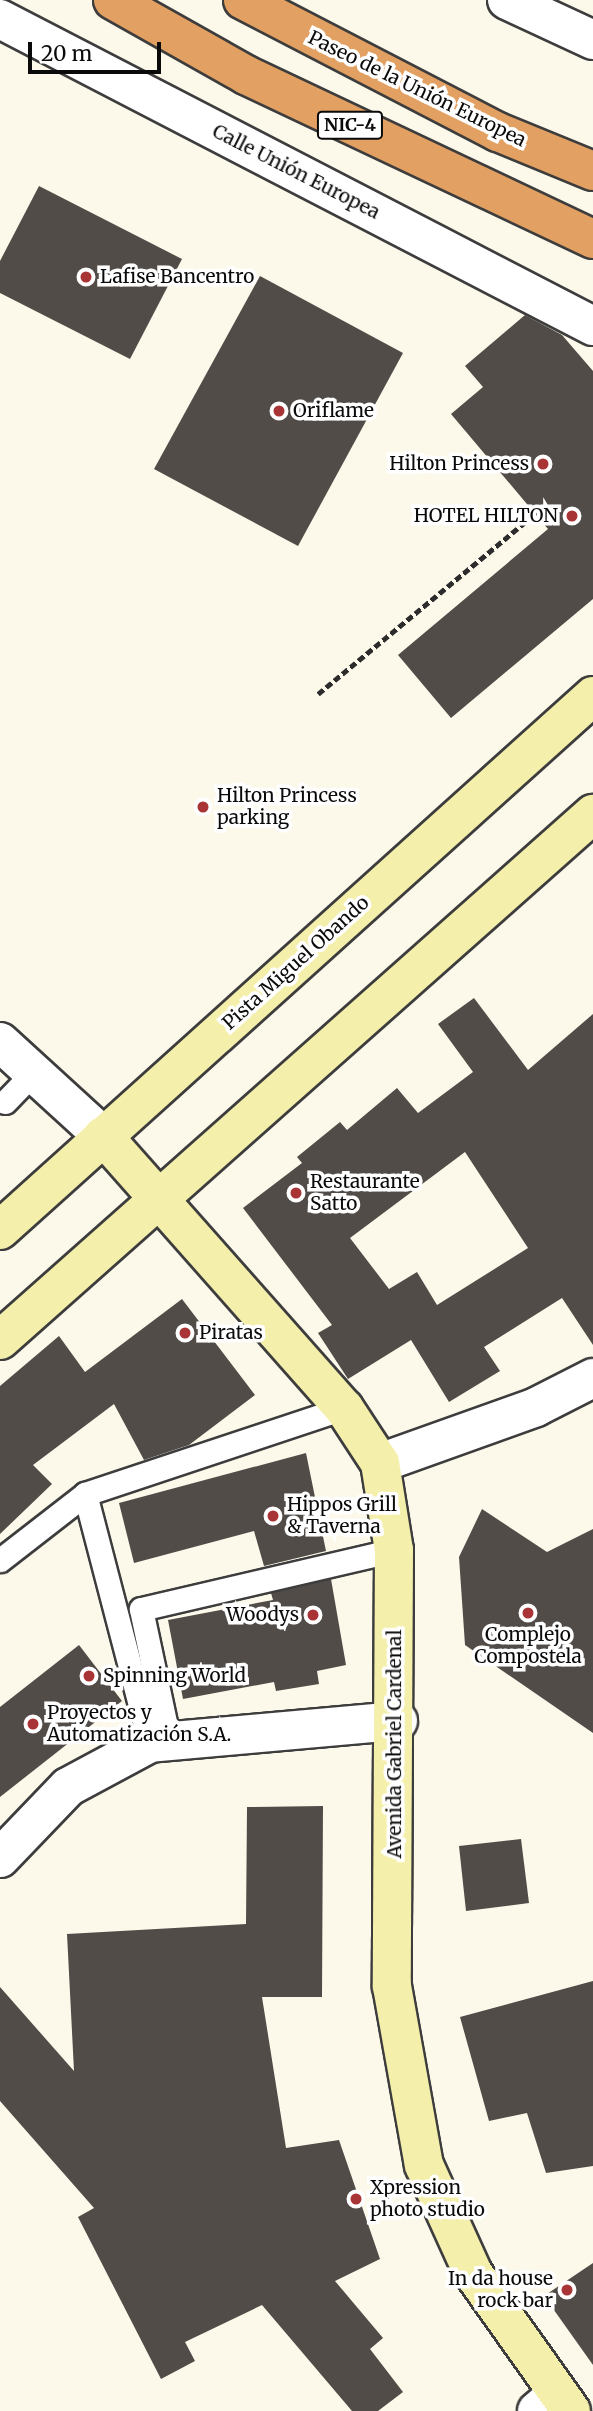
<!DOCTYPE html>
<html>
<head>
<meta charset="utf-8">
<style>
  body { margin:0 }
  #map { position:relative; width:593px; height:2411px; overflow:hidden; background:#fcf9ea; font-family:Merriweather,serif }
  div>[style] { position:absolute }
  .building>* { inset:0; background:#514c48 }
  .path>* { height:4.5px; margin-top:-2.25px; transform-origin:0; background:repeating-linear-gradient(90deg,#2c2c2c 0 7px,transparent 0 10.5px) }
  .roads { filter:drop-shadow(2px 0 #3d3d3d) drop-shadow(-2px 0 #3d3d3d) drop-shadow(0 2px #3d3d3d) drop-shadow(0 -2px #3d3d3d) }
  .lane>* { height:23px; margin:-11.5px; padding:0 11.5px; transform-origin:11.5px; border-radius:11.5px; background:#fff }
  .street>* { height:38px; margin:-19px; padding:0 19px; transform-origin:19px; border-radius:19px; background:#fff }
  .secondary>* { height:38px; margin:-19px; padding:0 19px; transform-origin:19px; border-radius:19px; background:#f5efac }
  .highway>* { height:38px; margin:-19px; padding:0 19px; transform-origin:19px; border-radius:19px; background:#e2a062 }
  .dots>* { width:19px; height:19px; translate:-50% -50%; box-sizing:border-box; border:4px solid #fff; border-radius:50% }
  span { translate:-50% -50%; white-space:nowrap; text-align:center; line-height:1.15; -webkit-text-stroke:7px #fff; paint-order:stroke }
  .shield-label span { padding:2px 5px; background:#fff; border:2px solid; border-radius:5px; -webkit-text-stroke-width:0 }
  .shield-label { font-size:18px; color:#0a0a0a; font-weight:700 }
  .street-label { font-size:19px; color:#0a0a0a }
  .poi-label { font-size:19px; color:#0a0a0a }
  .left { translate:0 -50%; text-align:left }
  .right { translate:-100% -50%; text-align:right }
  .scale { position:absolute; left:28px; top:42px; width:133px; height:32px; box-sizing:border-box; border:4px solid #0a0a0a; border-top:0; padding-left:9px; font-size:21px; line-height:24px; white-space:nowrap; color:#0a0a0a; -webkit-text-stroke:5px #fff; paint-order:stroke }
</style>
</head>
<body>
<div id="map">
  <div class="building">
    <div style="clip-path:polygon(39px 186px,182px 259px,130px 359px,0 293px,0 261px)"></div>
    <div style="clip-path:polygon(260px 276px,403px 353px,298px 546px,154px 469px)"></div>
    <div style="clip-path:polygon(525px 315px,562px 335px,593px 371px,593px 599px,451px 718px,398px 655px,548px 529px,451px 414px,483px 387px,465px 366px)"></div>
    <div style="clip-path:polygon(evenodd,474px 998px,528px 1070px,593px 1014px,593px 1345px,562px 1298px,484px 1347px,500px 1371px,449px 1402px,411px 1340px,348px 1379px,318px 1333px,332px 1325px,243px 1208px,302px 1163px,297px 1157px,340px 1122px,347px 1130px,397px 1088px,418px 1113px,473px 1072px,438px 1024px,474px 998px,465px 1152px,528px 1248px,437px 1305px,417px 1272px,389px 1289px,350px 1238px,465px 1152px)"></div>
    <div style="clip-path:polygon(182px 1299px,255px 1395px,189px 1445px,144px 1460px,114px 1404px,33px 1465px,52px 1484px,0 1534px,0 1386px,59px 1336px,85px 1372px)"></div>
    <div style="clip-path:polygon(306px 1453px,326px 1551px,264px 1566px,254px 1531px,134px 1563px,119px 1503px)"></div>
    <div style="clip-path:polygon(482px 1509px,547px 1552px,593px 1529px,593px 1733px,465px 1645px,459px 1557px)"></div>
    <div style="clip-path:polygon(331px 1579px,346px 1665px,317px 1671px,319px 1684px,276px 1691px,274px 1682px,183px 1699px,168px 1620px,273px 1600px,271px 1593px)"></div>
    <div style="clip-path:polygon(79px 1645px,122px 1701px,0 1797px,0 1707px)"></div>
    <div style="clip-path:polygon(323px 1806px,322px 1997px,262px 1997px,286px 2148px,339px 2140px,380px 2259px,335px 2281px,383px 2338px,370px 2349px,403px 2392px,378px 2411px,352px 2411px,262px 2305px,185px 2342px,195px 2361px,161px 2379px,78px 2217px,94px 2208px,0 2101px,0 1987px,74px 2071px,67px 1934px,246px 1924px,247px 1807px)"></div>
    <div style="clip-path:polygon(521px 1839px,529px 1903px,466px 1911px,459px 1846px)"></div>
    <div style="clip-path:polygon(593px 1981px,593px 2166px,546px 2173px,527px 2113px,489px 2121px,460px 2017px)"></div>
    <div style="clip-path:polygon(593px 2263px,593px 2365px,544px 2296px)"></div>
  </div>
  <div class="path">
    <div style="left:318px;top:694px;width:282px;rotate:-39.7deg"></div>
  </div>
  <div class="roads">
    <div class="lane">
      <div style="left:5px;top:1102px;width:42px;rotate:-46deg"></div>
      <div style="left:85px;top:1494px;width:257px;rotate:75.4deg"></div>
      <div style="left:0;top:1560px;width:108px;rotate:-37.8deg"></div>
      <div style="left:85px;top:1494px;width:273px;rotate:-18.4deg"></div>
      <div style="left:169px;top:1741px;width:135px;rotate:-102deg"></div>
      <div style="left:141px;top:1609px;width:260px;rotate:-13.1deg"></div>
    </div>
    <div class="street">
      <div style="left:507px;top:0;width:95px;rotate:24.9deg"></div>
      <div style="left:0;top:19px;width:668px;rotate:27.37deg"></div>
      <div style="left:0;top:1042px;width:139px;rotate:42.4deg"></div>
      <div style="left:380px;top:1463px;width:166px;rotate:-19.7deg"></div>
      <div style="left:536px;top:1407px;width:64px;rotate:-27deg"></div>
      <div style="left:0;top:1858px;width:98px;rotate:-46.2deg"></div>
      <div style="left:68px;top:1787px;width:93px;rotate:-28.2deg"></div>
      <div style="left:150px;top:1743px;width:249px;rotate:-5.1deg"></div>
      <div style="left:537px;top:2411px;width:26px;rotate:-40deg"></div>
    </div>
    <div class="secondary">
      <div style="left:103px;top:1136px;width:363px;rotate:48.5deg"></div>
      <div style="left:344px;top:1408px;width:66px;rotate:56.8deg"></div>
      <div style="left:380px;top:1463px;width:88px;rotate:80.9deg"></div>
      <div style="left:394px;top:1550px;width:436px;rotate:90.3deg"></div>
      <div style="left:392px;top:1986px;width:182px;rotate:79.9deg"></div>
      <div style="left:424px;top:2165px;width:119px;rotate:65.6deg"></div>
      <div style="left:473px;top:2273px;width:169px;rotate:54.6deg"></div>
      <div style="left:0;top:1230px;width:798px;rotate:-42deg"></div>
      <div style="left:0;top:1340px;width:793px;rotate:-41.57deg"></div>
    </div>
    <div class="highway">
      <div style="left:113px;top:0;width:153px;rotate:29.4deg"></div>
      <div style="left:246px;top:75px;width:384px;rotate:25.3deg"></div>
      <div style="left:243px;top:0;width:287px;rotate:27.4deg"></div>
      <div style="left:498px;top:132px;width:103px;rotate:22.3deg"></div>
    </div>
  </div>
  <div class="dots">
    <div style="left:86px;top:277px;background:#a83436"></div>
    <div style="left:279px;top:411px;background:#a83436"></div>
    <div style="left:543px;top:464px;background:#a83436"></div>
    <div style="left:572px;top:516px;background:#a83436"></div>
    <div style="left:203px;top:807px;background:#a83436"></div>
    <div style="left:296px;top:1193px;background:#a83436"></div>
    <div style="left:185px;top:1333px;background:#a83436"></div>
    <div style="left:273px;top:1516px;background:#a83436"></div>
    <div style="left:528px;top:1613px;background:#a83436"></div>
    <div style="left:313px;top:1615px;background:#a83436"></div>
    <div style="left:89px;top:1676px;background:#a83436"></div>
    <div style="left:33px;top:1724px;background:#a83436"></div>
    <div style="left:356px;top:2199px;background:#a83436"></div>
    <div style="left:567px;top:2290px;background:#a83436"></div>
  </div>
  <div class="shield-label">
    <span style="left:350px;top:125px">NIC-4</span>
  </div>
  <div class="street-label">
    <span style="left:417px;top:89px;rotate:26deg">Paseo de la Unión Europea</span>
    <span style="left:296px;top:172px;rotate:27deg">Calle Unión Europea</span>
    <span style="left:296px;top:963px;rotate:-42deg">Pista Miguel Obando</span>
    <span style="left:395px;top:1744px;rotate:-90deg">Avenida Gabriel Cardenal</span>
  </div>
  <div class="poi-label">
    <span class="left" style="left:100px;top:277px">Lafise Bancentro</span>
    <span class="left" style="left:293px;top:411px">Oriflame</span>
    <span class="right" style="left:529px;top:464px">Hilton Princess</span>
    <span class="right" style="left:558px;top:516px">HOTEL HILTON</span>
    <span class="left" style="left:217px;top:807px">Hilton Princess<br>parking</span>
    <span class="left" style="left:310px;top:1193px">Restaurante<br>Satto</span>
    <span class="left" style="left:199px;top:1333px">Piratas</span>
    <span class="left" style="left:287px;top:1516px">Hippos Grill<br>&amp; Taverna</span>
    <span class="right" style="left:299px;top:1615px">Woodys</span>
    <span style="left:528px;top:1646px">Complejo<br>Compostela</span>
    <span class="left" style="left:103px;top:1676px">Spinning World</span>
    <span class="left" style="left:47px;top:1724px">Proyectos y<br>Automatización S.A.</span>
    <span class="left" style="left:370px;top:2199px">Xpression<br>photo studio</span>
    <span class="right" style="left:553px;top:2290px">In da house<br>rock bar</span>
  </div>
  <div class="scale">20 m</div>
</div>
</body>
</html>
